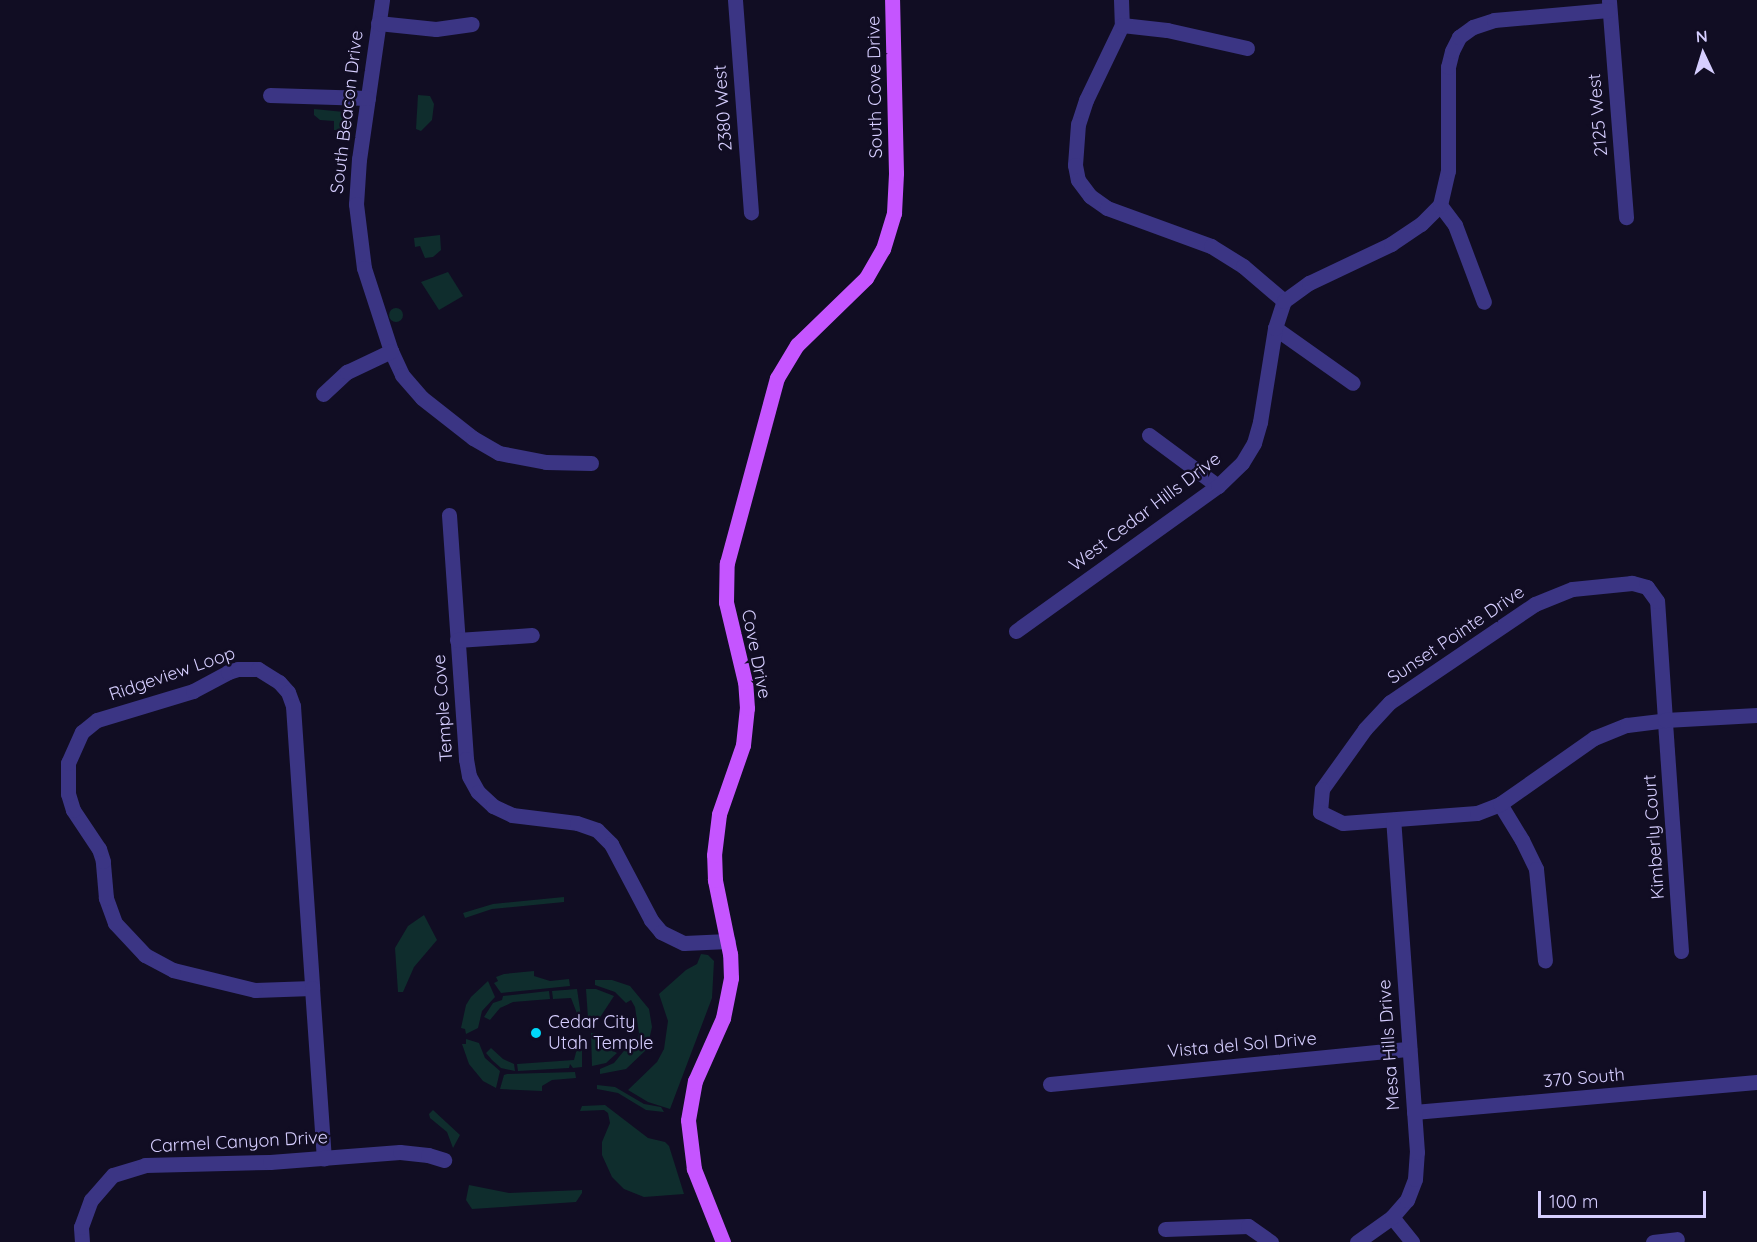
<!DOCTYPE html>
<html>
<head>
<meta charset="utf-8">
<style>
  body { margin:0 }
  #map { position:relative; width:1757px; height:1242px; overflow:hidden; background:#110d23; font-family:Quicksand,sans-serif }
  div>[style] { position:absolute }
  .green>* { inset:0; background:#0f2d2d }
  .round { border-radius:50% }
  .minor>* { height:15px; margin:-7.5px; padding:0 7.5px; transform-origin:7.5px; border-radius:7.5px; background:#3b3584 }
  .major>* { height:15px; margin:-7.5px; padding:0 7.5px; transform-origin:7.5px; border-radius:7.5px; background:#c555ff }
  .dots>* { width:16px; height:16px; translate:-50% -50%; box-sizing:border-box; border:3px solid #110d23; border-radius:50% }
  span { translate:-50% -50%; white-space:nowrap; text-align:center; line-height:1.15; -webkit-text-stroke:5px #110d23; paint-order:stroke }
  .street-label { font-size:18px; color:#d6ceff }
  .poi-label { font-size:18px; color:#d6ceff }
  .left { translate:0 -50%; text-align:left }
  .north { position:absolute; left:1673px; top:24px; width:60px; height:60px; -webkit-text-stroke:4px #110d23; paint-order:stroke; rotate:356deg; font-size:16px; font-weight:700; line-height:24px; text-align:center; color:#d6ceff }
  .north::after { content:''; display:block; margin:auto; width:21px; height:27px; background:#d6ceff; clip-path:polygon(50% 0,100% 100%,50% 72%,0 100%) }
  .scale { position:absolute; left:1538px; top:1191px; width:168px; height:27px; box-sizing:border-box; border:3px solid #d6ceff; border-top:0; padding-left:8px; font-size:18px; line-height:21px; white-space:nowrap; color:#d6ceff; -webkit-text-stroke:4px #110d23; paint-order:stroke }
</style>
</head>
<body>
<div id="map">
  <div class="green">
    <div style="clip-path:polygon(418px 95px,430px 96px,434px 104px,432px 120px,421px 131px,416px 129px)"></div>
    <div style="clip-path:polygon(314px 109px,344px 112px,349px 118px,349px 131px,334px 130px,334px 121px,320px 120px,314px 115px)"></div>
    <div style="clip-path:polygon(440px 235px,441px 250px,433px 257px,425px 258px,420px 246px,415px 247px,414px 238px)"></div>
    <div style="clip-path:polygon(448px 272px,463px 296px,439px 310px,421px 282px)"></div>
    <div class="round" style="left:389px;top:308px;width:14px;height:14px"></div>
    <div style="clip-path:polygon(564px 897px,564px 902px,492px 909px,465px 918px,463px 913px,493px 904px)"></div>
    <div style="clip-path:polygon(424px 915px,437px 940px,414px 967px,403px 992px,398px 992px,395px 948px,408px 926px)"></div>
    <div style="clip-path:polygon(701px 954px,708px 955px,714px 961px,712px 998px,670px 1109px,648px 1102px,628px 1090px,657px 1062px,664px 1049px,668px 1021px,659px 994px,686px 970px,697px 964px)"></div>
    <div style="clip-path:polygon(534px 971px,534px 976px,550px 981px,569px 979px,570px 986px,501px 993px,494px 983px,498px 981px,496px 977px,504px 974px)"></div>
    <div style="clip-path:polygon(595px 980px,612px 980px,630px 986px,649px 1009px,652px 1027px,647px 1049px,626px 1069px,600px 1074px,600px 1069px,614px 1063px,628px 1046px,634px 1048px,639px 1033px,635px 1007px,631px 1000px,626px 1003px,615px 992px,595px 985px)"></div>
    <div style="clip-path:polygon(488px 981px,495px 997px,482px 1011px,478px 1028px,466px 1034px,465px 1029px,461px 1028px,466px 1005px,471px 997px)"></div>
    <div style="clip-path:polygon(577px 989px,581px 1016px,578px 1016px,571px 998px,553px 999px,552px 991px)"></div>
    <div style="clip-path:polygon(586px 989px,596px 989px,614px 996px,597px 1022px,588px 1018px)"></div>
    <div style="clip-path:polygon(549px 991px,550px 999px,513px 1002px,500px 1008px,490px 1020px,484px 1017px,493px 1003px,502px 1000px,503px 996px)"></div>
    <div style="clip-path:polygon(591px 1033px,601px 1035px,610px 1049px,617px 1053px,606px 1063px,592px 1066px)"></div>
    <div style="clip-path:polygon(466px 1039px,479px 1043px,485px 1058px,500px 1071px,496px 1088px,483px 1081px,469px 1064px,462px 1044px,466px 1044px)"></div>
    <div style="clip-path:polygon(582px 1040px,582px 1067px,573px 1068px,570px 1064px,569px 1068px,518px 1071px,517px 1064px,574px 1060px,579px 1041px)"></div>
    <div style="clip-path:polygon(491px 1048px,503px 1059px,514px 1064px,515px 1071px,501px 1068px,492px 1060px,486px 1053px)"></div>
    <div style="clip-path:polygon(575px 1072px,576px 1078px,552px 1080px,542px 1086px,542px 1091px,500px 1089px,504px 1075px,507px 1074px)"></div>
    <div style="clip-path:polygon(597px 1085px,615px 1087px,644px 1104px,661px 1107px,664px 1112px,646px 1110px,618px 1093px,597px 1089px)"></div>
    <div style="clip-path:polygon(605px 1105px,648px 1138px,665px 1142px,669px 1146px,684px 1194px,644px 1197px,624px 1189px,612px 1177px,602px 1155px,602px 1142px,610px 1123px,608px 1113px,604px 1110px,580px 1111px,582px 1106px)"></div>
    <div style="clip-path:polygon(433px 1110px,460px 1135px,453px 1148px,447px 1132px,430px 1118px,429px 1114px)"></div>
    <div style="clip-path:polygon(469px 1185px,509px 1193px,582px 1190px,582px 1193px,576px 1202px,472px 1209px,466px 1200px)"></div>
  </div>
  <div class="minor">
    <div style="left:382px;top:0;width:161px;rotate:98.2deg"></div>
    <div style="left:359px;top:159px;width:45px;rotate:93.8deg"></div>
    <div style="left:356px;top:204px;width:64px;rotate:82.9deg"></div>
    <div style="left:364px;top:268px;width:87px;rotate:72deg"></div>
    <div style="left:391px;top:351px;width:26px;rotate:65deg"></div>
    <div style="left:402px;top:375px;width:30px;rotate:49deg"></div>
    <div style="left:422px;top:398px;width:65px;rotate:38.1deg"></div>
    <div style="left:473px;top:438px;width:30px;rotate:30deg"></div>
    <div style="left:499px;top:453px;width:48px;rotate:10.8deg"></div>
    <div style="left:546px;top:462px;width:45px;rotate:1.3deg"></div>
    <div style="left:735px;top:0;width:213px;rotate:85.7deg"></div>
    <div style="left:1121px;top:0;width:25px;rotate:88deg"></div>
    <div style="left:1122px;top:25px;width:83px;rotate:115.6deg"></div>
    <div style="left:1086px;top:100px;width:25px;rotate:108deg"></div>
    <div style="left:1078px;top:124px;width:41px;rotate:94.2deg"></div>
    <div style="left:1075px;top:165px;width:15px;rotate:79deg"></div>
    <div style="left:1078px;top:180px;width:20px;rotate:53deg"></div>
    <div style="left:1090px;top:196px;width:21px;rotate:35deg"></div>
    <div style="left:1107px;top:208px;width:111px;rotate:20.1deg"></div>
    <div style="left:1211px;top:246px;width:38px;rotate:32deg"></div>
    <div style="left:1243px;top:266px;width:54px;rotate:40.5deg"></div>
    <div style="left:1609px;top:1px;width:217px;rotate:85.5deg"></div>
    <div style="left:378px;top:23px;width:58px;rotate:5.9deg"></div>
    <div style="left:436px;top:29px;width:36px;rotate:-8deg"></div>
    <div style="left:1122px;top:25px;width:45px;rotate:6.3deg"></div>
    <div style="left:1167px;top:30px;width:82px;rotate:12.7deg"></div>
    <div style="left:270px;top:95px;width:98px;rotate:1.8deg"></div>
    <div style="left:1440px;top:205px;width:25px;rotate:53deg"></div>
    <div style="left:1455px;top:225px;width:82px;rotate:69.4deg"></div>
    <div style="left:1275px;top:328px;width:95px;rotate:35.2deg"></div>
    <div style="left:323px;top:394px;width:33px;rotate:-43deg"></div>
    <div style="left:347px;top:372px;width:49px;rotate:-25.5deg"></div>
    <div style="left:1149px;top:435px;width:86px;rotate:36.5deg"></div>
    <div style="left:449px;top:515px;width:245px;rotate:86deg"></div>
    <div style="left:466px;top:759px;width:17px;rotate:80deg"></div>
    <div style="left:469px;top:776px;width:18px;rotate:61deg"></div>
    <div style="left:478px;top:792px;width:21px;rotate:43deg"></div>
    <div style="left:493px;top:806px;width:21px;rotate:25deg"></div>
    <div style="left:512px;top:815px;width:65px;rotate:7deg"></div>
    <div style="left:577px;top:823px;width:21px;rotate:19deg"></div>
    <div style="left:597px;top:830px;width:20px;rotate:45deg"></div>
    <div style="left:611px;top:844px;width:86px;rotate:62.2deg"></div>
    <div style="left:651px;top:920px;width:16px;rotate:50deg"></div>
    <div style="left:661px;top:932px;width:25px;rotate:26deg"></div>
    <div style="left:684px;top:943px;width:44px;rotate:-2.6deg"></div>
    <div style="left:1016px;top:631px;width:249px;rotate:-35.7deg"></div>
    <div style="left:1218px;top:486px;width:33px;rotate:-44deg"></div>
    <div style="left:1242px;top:463px;width:23px;rotate:-59deg"></div>
    <div style="left:1254px;top:443px;width:22px;rotate:-74deg"></div>
    <div style="left:1260px;top:422px;width:95px;rotate:-80.9deg"></div>
    <div style="left:1275px;top:328px;width:28px;rotate:-72deg"></div>
    <div style="left:1284px;top:301px;width:31px;rotate:-36deg"></div>
    <div style="left:1309px;top:283px;width:91px;rotate:-25.4deg"></div>
    <div style="left:1391px;top:244px;width:36px;rotate:-34deg"></div>
    <div style="left:1421px;top:224px;width:27px;rotate:-45deg"></div>
    <div style="left:1440px;top:205px;width:35px;rotate:-77deg"></div>
    <div style="left:1448px;top:171px;width:104px;rotate:-90deg"></div>
    <div style="left:1448px;top:67px;width:16px;rotate:-76deg"></div>
    <div style="left:1452px;top:51px;width:16px;rotate:-63deg"></div>
    <div style="left:1459px;top:37px;width:17px;rotate:-36deg"></div>
    <div style="left:1473px;top:27px;width:22px;rotate:-18deg"></div>
    <div style="left:1494px;top:20px;width:115px;rotate:-5deg"></div>
    <div style="left:457px;top:640px;width:75px;rotate:-3.8deg"></div>
    <div style="left:1500px;top:804px;width:42px;rotate:58.6deg"></div>
    <div style="left:1522px;top:840px;width:32px;rotate:64deg"></div>
    <div style="left:1536px;top:869px;width:92px;rotate:84.4deg"></div>
    <div style="left:1681px;top:951px;width:232px;rotate:-94deg"></div>
    <div style="left:1665px;top:720px;width:119px;rotate:-93.8deg"></div>
    <div style="left:1657px;top:601px;width:17px;rotate:-126deg"></div>
    <div style="left:1647px;top:587px;width:16px;rotate:-165deg"></div>
    <div style="left:1632px;top:583px;width:60px;rotate:174.3deg"></div>
    <div style="left:1572px;top:589px;width:40px;rotate:158deg"></div>
    <div style="left:1535px;top:604px;width:175px;rotate:145.9deg"></div>
    <div style="left:1390px;top:702px;width:37px;rotate:133deg"></div>
    <div style="left:1365px;top:729px;width:74px;rotate:125.6deg"></div>
    <div style="left:1322px;top:789px;width:23px;rotate:95deg"></div>
    <div style="left:1320px;top:812px;width:25px;rotate:26deg"></div>
    <div style="left:1343px;top:823px;width:134px;rotate:-4.3deg"></div>
    <div style="left:1477px;top:813px;width:25px;rotate:-21deg"></div>
    <div style="left:1500px;top:804px;width:115px;rotate:-35.1deg"></div>
    <div style="left:1594px;top:738px;width:35px;rotate:-22deg"></div>
    <div style="left:1627px;top:725px;width:38px;rotate:-7deg"></div>
    <div style="left:1665px;top:720px;width:92px;rotate:-3.1deg"></div>
    <div style="left:312px;top:988px;width:57px;rotate:178deg"></div>
    <div style="left:255px;top:990px;width:84px;rotate:-166.3deg"></div>
    <div style="left:173px;top:970px;width:32px;rotate:-152deg"></div>
    <div style="left:145px;top:955px;width:44px;rotate:-133.2deg"></div>
    <div style="left:115px;top:923px;width:27px;rotate:-110deg"></div>
    <div style="left:106px;top:898px;width:37px;rotate:-95deg"></div>
    <div style="left:103px;top:861px;width:13px;rotate:-108deg"></div>
    <div style="left:99px;top:849px;width:47px;rotate:-123.7deg"></div>
    <div style="left:73px;top:810px;width:17px;rotate:-107deg"></div>
    <div style="left:68px;top:794px;width:31px;rotate:-90deg"></div>
    <div style="left:68px;top:763px;width:34px;rotate:-66deg"></div>
    <div style="left:82px;top:732px;width:19px;rotate:-39deg"></div>
    <div style="left:97px;top:720px;width:100px;rotate:-16.8deg"></div>
    <div style="left:193px;top:691px;width:40px;rotate:-28deg"></div>
    <div style="left:228px;top:672px;width:10px;rotate:-17deg"></div>
    <div style="left:238px;top:669px;width:20px"></div>
    <div style="left:258px;top:669px;width:25px;rotate:32deg"></div>
    <div style="left:279px;top:682px;width:13px;rotate:48deg"></div>
    <div style="left:288px;top:692px;width:15px;rotate:70deg"></div>
    <div style="left:293px;top:706px;width:283px;rotate:86.1deg"></div>
    <div style="left:312px;top:988px;width:171px;rotate:86deg"></div>
    <div style="left:1050px;top:1084px;width:361px;rotate:-5.6deg"></div>
    <div style="left:1414px;top:1112px;width:344px;rotate:-5deg"></div>
    <div style="left:1392px;top:1217px;width:32px;rotate:51deg"></div>
    <div style="left:1165px;top:1229px;width:83px;rotate:-2.1deg"></div>
    <div style="left:1248px;top:1226px;width:28px;rotate:35deg"></div>
    <div style="left:82px;top:1242px;width:15px;rotate:-94deg"></div>
    <div style="left:81px;top:1227px;width:29px;rotate:-70deg"></div>
    <div style="left:91px;top:1200px;width:33px;rotate:-49deg"></div>
    <div style="left:113px;top:1175px;width:34px;rotate:-17deg"></div>
    <div style="left:145px;top:1165px;width:125px;rotate:-1.4deg"></div>
    <div style="left:270px;top:1162px;width:130px;rotate:-4.4deg"></div>
    <div style="left:400px;top:1152px;width:28px;rotate:6deg"></div>
    <div style="left:428px;top:1155px;width:17px;rotate:17deg"></div>
    <div style="left:1357px;top:1242px;width:43px;rotate:-35.5deg"></div>
    <div style="left:1392px;top:1217px;width:23px;rotate:-49deg"></div>
    <div style="left:1407px;top:1200px;width:22px;rotate:-69deg"></div>
    <div style="left:1415px;top:1179px;width:27px;rotate:-86deg"></div>
    <div style="left:1417px;top:1152px;width:333px;rotate:-94.1deg"></div>
    <div style="left:1653px;top:1242px;width:24px;rotate:-7deg"></div>
  </div>
  <div class="major">
    <div style="left:723px;top:1242px;width:79px;rotate:-111.7deg"></div>
    <div style="left:694px;top:1169px;width:49px;rotate:-97deg"></div>
    <div style="left:688px;top:1120px;width:40px;rotate:-80deg"></div>
    <div style="left:695px;top:1081px;width:69px;rotate:-66deg"></div>
    <div style="left:723px;top:1018px;width:41px;rotate:-78.7deg"></div>
    <div style="left:731px;top:978px;width:24px;rotate:-92deg"></div>
    <div style="left:730px;top:954px;width:76px;rotate:-101.5deg"></div>
    <div style="left:715px;top:880px;width:25px;rotate:-92deg"></div>
    <div style="left:714px;top:855px;width:41px;rotate:-83deg"></div>
    <div style="left:719px;top:814px;width:73px;rotate:-70.8deg"></div>
    <div style="left:743px;top:745px;width:37px;rotate:-84deg"></div>
    <div style="left:747px;top:708px;width:26px;rotate:-94deg"></div>
    <div style="left:745px;top:682px;width:82px;rotate:-103.4deg"></div>
    <div style="left:726px;top:602px;width:39px;rotate:-89deg"></div>
    <div style="left:727px;top:563px;width:192px;rotate:-74.9deg"></div>
    <div style="left:777px;top:378px;width:39px;rotate:-59deg"></div>
    <div style="left:797px;top:345px;width:96px;rotate:-44.2deg"></div>
    <div style="left:866px;top:278px;width:34px;rotate:-60deg"></div>
    <div style="left:883px;top:249px;width:38px;rotate:-73deg"></div>
    <div style="left:894px;top:213px;width:40px;rotate:-87.1deg"></div>
    <div style="left:896px;top:173px;width:173px;rotate:-91.3deg"></div>
  </div>
  <div class="dots">
    <div style="left:536px;top:1033px;background:#00d8f9"></div>
  </div>
  <div class="street-label">
    <span style="left:875px;top:87px;rotate:-91deg">South Cove Drive</span>
    <span style="left:723px;top:108px;rotate:-94deg">2380 West</span>
    <span style="left:347px;top:112px;rotate:-83deg">South Beacon Drive</span>
    <span style="left:1598px;top:115px;rotate:-95deg">2125 West</span>
    <span style="left:1145px;top:512px;rotate:-37deg">West Cedar Hills Drive</span>
    <span style="left:1456px;top:635px;rotate:-34deg">Sunset Pointe Drive</span>
    <span style="left:756px;top:654px;rotate:79deg">Cove Drive</span>
    <span style="left:172px;top:674px;rotate:-19deg">Ridgeview Loop</span>
    <span style="left:443px;top:708px;rotate:-94deg">Temple Cove</span>
    <span style="left:1654px;top:837px;rotate:-94deg">Kimberly Court</span>
    <span style="left:1242px;top:1045px;rotate:-5deg">Vista del Sol Drive</span>
    <span style="left:1389px;top:1045px;rotate:-94deg">Mesa Hills Drive</span>
    <span style="left:1584px;top:1078px;rotate:-5deg">370 South</span>
    <span style="left:239px;top:1142px;rotate:-3deg">Carmel Canyon Drive</span>
  </div>
  <div class="poi-label">
    <span class="left" style="left:548px;top:1033px">Cedar City<br>Utah Temple</span>
  </div>
  <div class="north">N</div>
  <div class="scale">100 m</div>
</div>
</body>
</html>
